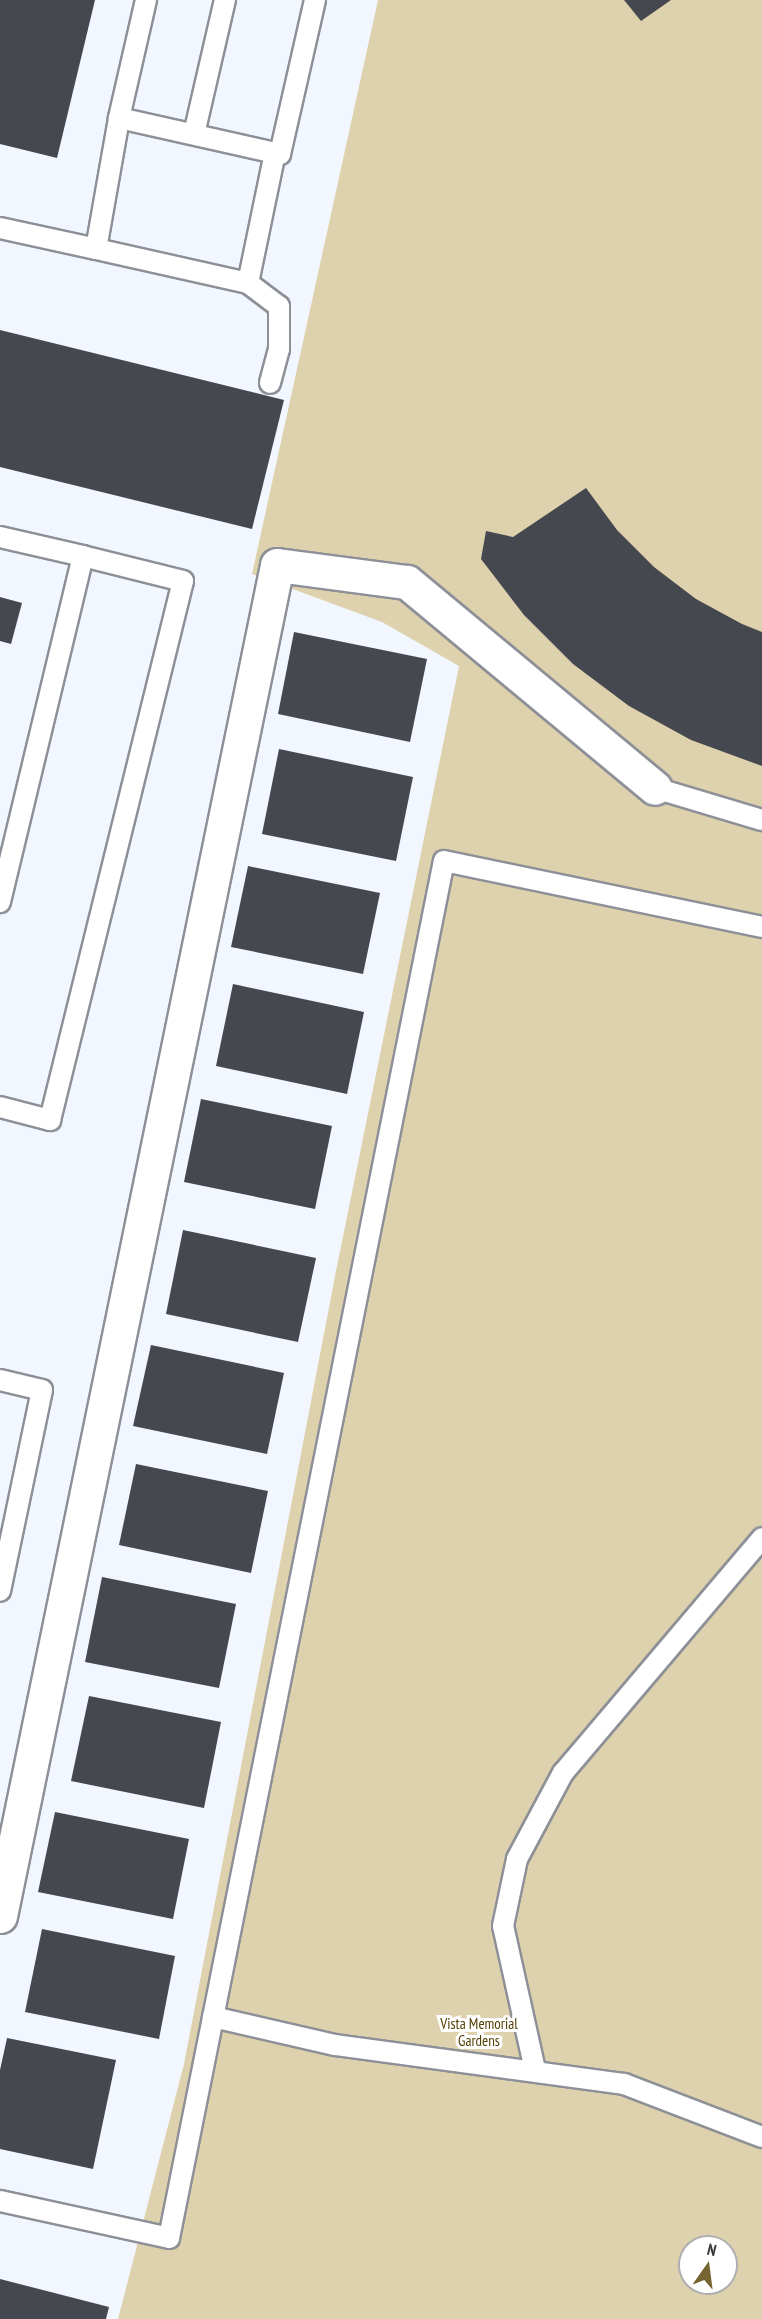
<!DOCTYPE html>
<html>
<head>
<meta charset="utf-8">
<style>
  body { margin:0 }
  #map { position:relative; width:762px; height:2319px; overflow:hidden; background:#f2f6fe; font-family:"PT Sans Narrow",sans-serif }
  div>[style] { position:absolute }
  .green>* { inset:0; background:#ded1ad }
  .building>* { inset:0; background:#46484f }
  .roads { filter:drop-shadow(2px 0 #8d9097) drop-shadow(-2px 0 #8d9097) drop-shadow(0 2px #8d9097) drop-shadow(0 -2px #8d9097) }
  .lane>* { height:20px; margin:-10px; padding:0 10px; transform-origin:10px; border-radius:10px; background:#fff }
  .street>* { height:33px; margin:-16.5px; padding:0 16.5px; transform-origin:16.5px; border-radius:16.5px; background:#fff }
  span { translate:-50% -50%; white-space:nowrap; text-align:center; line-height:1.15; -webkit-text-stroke:6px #fff; paint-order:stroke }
  .park-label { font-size:15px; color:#534104 }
  .north { position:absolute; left:678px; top:2235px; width:60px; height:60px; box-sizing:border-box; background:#fff; border:2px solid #afafb1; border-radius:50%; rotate:14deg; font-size:16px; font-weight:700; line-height:24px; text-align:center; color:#37383b }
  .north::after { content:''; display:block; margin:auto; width:21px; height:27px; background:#766432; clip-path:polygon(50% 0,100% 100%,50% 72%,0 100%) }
</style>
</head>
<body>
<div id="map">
  <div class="green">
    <div style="clip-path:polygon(evenodd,378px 0,762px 0,762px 2319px,118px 2319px,184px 2064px,336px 1271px,459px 666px,382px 622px,252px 574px,378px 0,690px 2247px,726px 2247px,726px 2283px,690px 2283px,690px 2247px)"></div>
  </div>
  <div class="building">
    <div style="clip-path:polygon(0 0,95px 0,57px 158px,0 144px)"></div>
    <div style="clip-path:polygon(624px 0,671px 0,641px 21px)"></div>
    <div style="clip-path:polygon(0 330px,284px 400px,252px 529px,0 467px)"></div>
    <div style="clip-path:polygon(586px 488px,617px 530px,654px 567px,696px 599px,742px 624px,762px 632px,762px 766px,691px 740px,629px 706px,573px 664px,524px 615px,481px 559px,486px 531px,513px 537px)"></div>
    <div style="clip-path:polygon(0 597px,22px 603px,11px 644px,0 641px)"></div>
    <div style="clip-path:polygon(294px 632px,427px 659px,410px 742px,278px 714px)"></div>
    <div style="clip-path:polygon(279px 749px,413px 777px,396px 861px,262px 834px)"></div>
    <div style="clip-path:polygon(248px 866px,380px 893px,363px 974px,231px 947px)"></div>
    <div style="clip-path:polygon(233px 984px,364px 1012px,347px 1094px,216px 1066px)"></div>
    <div style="clip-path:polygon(201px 1099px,332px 1126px,315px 1209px,184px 1182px)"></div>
    <div style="clip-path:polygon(183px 1230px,316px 1258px,298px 1342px,166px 1314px)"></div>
    <div style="clip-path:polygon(151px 1345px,284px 1373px,267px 1454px,133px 1426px)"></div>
    <div style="clip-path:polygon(136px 1464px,268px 1491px,251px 1573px,119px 1545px)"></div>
    <div style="clip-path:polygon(102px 1577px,236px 1604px,219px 1688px,85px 1662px)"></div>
    <div style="clip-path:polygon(89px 1696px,221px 1722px,204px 1808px,71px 1781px)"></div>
    <div style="clip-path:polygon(55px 1812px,189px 1839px,173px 1919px,38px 1892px)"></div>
    <div style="clip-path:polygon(42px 1929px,175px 1956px,159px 2039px,25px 2012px)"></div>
    <div style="clip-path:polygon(7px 2038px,116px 2060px,93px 2169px,0 2149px,0 2070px)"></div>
    <div style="clip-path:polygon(0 2279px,109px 2307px,106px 2319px,0 2319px)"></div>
  </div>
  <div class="roads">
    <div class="lane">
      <div style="left:146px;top:0;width:121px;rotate:102.9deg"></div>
      <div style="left:119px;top:118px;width:165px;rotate:12.6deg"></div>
      <div style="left:280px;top:154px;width:158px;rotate:-77.2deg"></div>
      <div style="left:194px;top:134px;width:138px;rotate:-77deg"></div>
      <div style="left:0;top:228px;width:98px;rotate:12.3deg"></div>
      <div style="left:96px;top:249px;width:133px;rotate:-80deg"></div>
      <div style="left:96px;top:249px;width:156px;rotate:12.6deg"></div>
      <div style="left:248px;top:283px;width:133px;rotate:-78.3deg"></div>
      <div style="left:248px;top:283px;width:39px;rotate:37deg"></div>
      <div style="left:279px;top:306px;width:43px;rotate:90deg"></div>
      <div style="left:279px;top:349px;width:35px;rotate:105deg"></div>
      <div style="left:0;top:537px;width:85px;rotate:12.9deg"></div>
      <div style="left:83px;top:556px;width:356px;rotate:103.5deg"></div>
      <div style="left:655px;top:788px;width:112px;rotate:16.7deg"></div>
      <div style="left:0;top:1107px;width:52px;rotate:14.6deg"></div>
      <div style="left:50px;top:1120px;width:555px;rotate:-76.14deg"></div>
      <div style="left:183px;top:581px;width:103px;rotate:-166deg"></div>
      <div style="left:0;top:1380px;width:43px;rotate:13.4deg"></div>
      <div style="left:42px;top:1390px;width:205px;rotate:101.8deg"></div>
      <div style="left:213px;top:2017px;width:125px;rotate:12.9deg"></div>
      <div style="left:335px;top:2045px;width:292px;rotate:7.7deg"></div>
      <div style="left:624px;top:2084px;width:148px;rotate:21deg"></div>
      <div style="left:535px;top:2070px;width:148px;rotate:-102.5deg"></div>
      <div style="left:503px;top:1926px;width:68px;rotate:-78.2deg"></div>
      <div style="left:517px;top:1859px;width:98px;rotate:-61.9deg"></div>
      <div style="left:563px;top:1773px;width:308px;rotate:-49.7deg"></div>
      <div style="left:0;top:2201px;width:173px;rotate:12.3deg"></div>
      <div style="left:169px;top:2238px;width:1404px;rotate:-78.71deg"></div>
      <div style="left:444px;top:861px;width:325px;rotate:11.7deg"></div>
    </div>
    <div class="street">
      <div style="left:0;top:1916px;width:1379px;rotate:-78.41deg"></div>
      <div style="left:277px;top:565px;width:131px;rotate:7.5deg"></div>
      <div style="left:407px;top:582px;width:322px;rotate:39.7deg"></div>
    </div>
  </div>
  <div class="park-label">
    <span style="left:479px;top:2032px">Vista Memorial<br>Gardens</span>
  </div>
  <div class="north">N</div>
</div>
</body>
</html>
